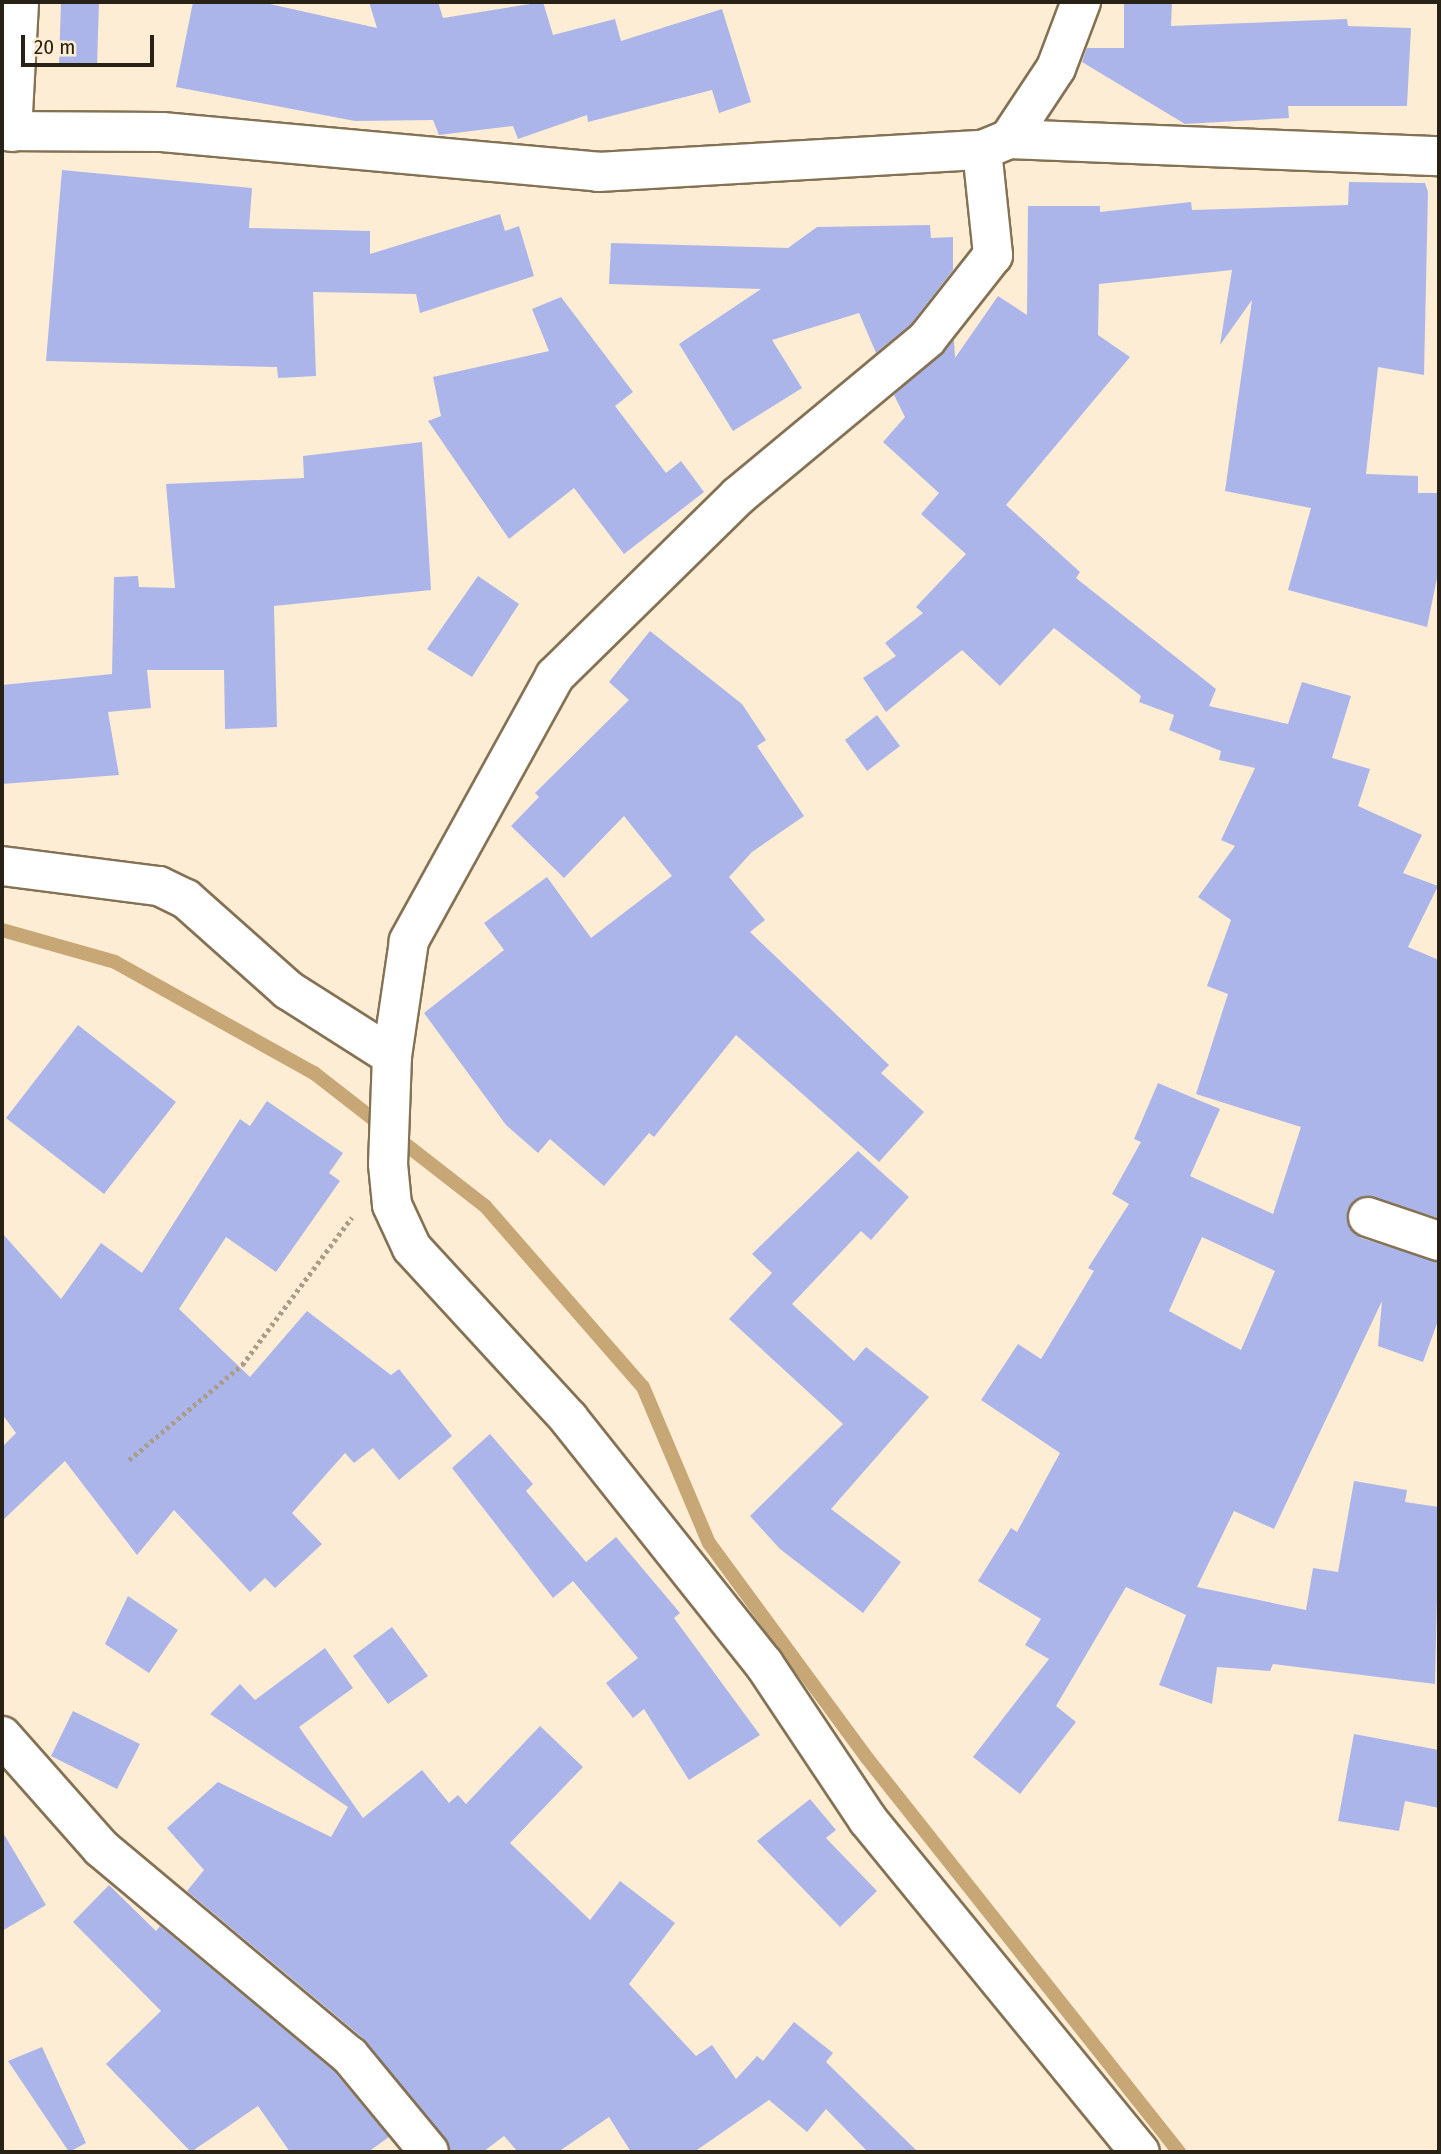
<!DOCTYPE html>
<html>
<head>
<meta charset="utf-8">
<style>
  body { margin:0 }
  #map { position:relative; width:1441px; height:2154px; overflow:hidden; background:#fdedd4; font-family:"Fira Sans Condensed",sans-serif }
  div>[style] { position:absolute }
  .stream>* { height:14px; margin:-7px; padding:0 7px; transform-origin:7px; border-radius:7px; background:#c7a776 }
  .building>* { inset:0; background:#acb5ea }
  .path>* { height:4.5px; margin-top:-2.25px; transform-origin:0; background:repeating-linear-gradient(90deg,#a99c88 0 3.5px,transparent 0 7px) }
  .roads { filter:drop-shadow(2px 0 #847255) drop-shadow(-2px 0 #847255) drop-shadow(0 2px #847255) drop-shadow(0 -2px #847255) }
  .street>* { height:38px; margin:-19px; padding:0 19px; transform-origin:19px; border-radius:19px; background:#fff }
  .secondary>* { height:38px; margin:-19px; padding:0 19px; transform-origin:19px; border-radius:19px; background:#fff }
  span { translate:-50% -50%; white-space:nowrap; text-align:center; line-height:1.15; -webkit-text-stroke:5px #fdedd4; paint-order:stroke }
  .frame { position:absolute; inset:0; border:4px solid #282115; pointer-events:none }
  .scale { position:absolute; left:21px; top:35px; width:133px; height:32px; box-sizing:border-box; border:4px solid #282115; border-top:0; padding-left:9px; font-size:21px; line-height:24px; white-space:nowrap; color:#282115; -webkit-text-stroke:5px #fdedd4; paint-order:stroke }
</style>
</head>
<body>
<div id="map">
  <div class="stream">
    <div style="left:2px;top:930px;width:117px;rotate:15.8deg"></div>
    <div style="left:115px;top:962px;width:228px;rotate:29.2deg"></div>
    <div style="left:314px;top:1073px;width:217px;rotate:37.9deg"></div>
    <div style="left:485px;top:1206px;width:240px;rotate:48.9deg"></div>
    <div style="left:643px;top:1387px;width:169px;rotate:67.1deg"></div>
    <div style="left:709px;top:1543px;width:267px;rotate:53.7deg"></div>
    <div style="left:867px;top:1758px;width:503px;rotate:51.63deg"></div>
  </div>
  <div class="building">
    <div style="clip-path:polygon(61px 2px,99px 2px,97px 65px,59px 64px)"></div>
    <div style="clip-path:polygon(193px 2px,261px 2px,377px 28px,369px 2px,438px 2px,443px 18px,543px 2px,553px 35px,615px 19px,621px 41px,722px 9px,751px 102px,719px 113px,712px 90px,588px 122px,587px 115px,518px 139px,513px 126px,439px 135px,433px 120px,355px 121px,176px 87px)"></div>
    <div style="clip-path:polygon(1124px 2px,1172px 2px,1171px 26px,1347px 19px,1348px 26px,1411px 28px,1407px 106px,1288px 106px,1289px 118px,1185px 124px,1082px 62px,1087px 48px,1124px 48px)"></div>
    <div style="clip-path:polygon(62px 170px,252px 188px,249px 228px,370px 231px,370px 254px,500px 214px,505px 231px,519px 226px,534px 276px,420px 313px,416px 294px,313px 292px,316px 376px,278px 378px,277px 367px,46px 361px)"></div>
    <div style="clip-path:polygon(evenodd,1349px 182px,1425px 183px,1428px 192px,1424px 375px,1378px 367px,1366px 474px,1418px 476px,1418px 493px,1439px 493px,1439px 568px,1427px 627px,1288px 590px,1311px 508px,1225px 491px,1252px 300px,1220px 345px,1232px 270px,1099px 284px,1098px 335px,1130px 357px,1006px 505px,1080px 572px,1076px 578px,1216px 689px,1209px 706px,1288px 724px,1302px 682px,1351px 696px,1332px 758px,1370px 769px,1358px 806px,1422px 835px,1403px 873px,1438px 886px,1408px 947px,1439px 960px,1439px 1218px,1364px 1196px,1353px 1201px,1347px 1221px,1361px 1238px,1439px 1262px,1439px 1318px,1423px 1362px,1378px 1346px,1382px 1301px,1274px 1529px,1234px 1511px,1197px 1587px,1306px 1610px,1313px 1568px,1338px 1572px,1354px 1481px,1407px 1490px,1405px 1502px,1439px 1507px,1435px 1684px,1273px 1664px,1270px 1671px,1217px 1667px,1212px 1704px,1159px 1685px,1186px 1615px,1126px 1587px,1056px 1706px,1076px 1722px,1020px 1794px,973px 1757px,1049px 1659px,1025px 1645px,1041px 1619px,978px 1581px,1011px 1528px,1017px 1532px,1060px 1453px,981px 1400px,1018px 1344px,1041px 1359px,1094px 1271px,1088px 1268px,1129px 1204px,1112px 1194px,1141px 1142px,1134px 1139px,1158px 1083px,1220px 1109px,1190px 1176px,1273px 1214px,1301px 1127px,1196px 1094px,1228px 994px,1207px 986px,1231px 920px,1198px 897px,1235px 846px,1221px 840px,1255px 768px,1219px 760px,1221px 751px,1169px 730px,1174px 715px,1139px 702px,1141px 696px,1054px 628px,1000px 686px,962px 650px,886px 712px,863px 678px,896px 656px,885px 643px,923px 613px,916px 607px,966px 554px,921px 514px,939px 493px,883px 442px,905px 417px,894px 395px,954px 340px,955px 358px,998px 296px,1027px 315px,1028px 206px,1100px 206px,1100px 212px,1191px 202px,1192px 210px,1348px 205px,1349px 182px,1202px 1237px,1275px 1271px,1241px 1350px,1169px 1311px,1202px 1237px)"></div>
    <div style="clip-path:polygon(930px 225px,931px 238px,953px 237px,953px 270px,911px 324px,876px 353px,859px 313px,772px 340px,802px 388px,733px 431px,679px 344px,761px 289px,609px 284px,611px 243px,788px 248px,817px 227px)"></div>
    <div style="clip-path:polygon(561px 297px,633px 392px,615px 406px,666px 473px,681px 461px,704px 492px,624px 554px,574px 488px,509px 539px,428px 421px,441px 416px,433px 377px,549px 351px,532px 309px)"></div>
    <div style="clip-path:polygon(422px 442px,431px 590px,274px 606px,277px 727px,225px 729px,224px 670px,147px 670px,151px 708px,108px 712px,119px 775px,2px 784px,2px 685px,112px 674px,114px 577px,138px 576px,139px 587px,175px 588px,166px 484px,304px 478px,303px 456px)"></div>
    <div style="clip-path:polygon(478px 576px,519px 604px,472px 677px,427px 649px)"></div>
    <div style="clip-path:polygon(650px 631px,742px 704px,766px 740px,757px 746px,804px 816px,752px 852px,729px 877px,765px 920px,750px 932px,889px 1065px,881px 1073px,924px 1112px,879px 1162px,736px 1035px,654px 1137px,649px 1133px,604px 1186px,550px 1139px,538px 1153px,506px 1125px,424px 1013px,504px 950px,484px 923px,547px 877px,591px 938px,672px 876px,624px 816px,564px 878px,511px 826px,539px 797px,535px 793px,629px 700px,609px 682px)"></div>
    <div style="clip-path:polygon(877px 715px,900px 746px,867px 771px,845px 740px)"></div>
    <div style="clip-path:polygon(78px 1025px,176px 1102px,104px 1194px,6px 1118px)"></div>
    <div style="clip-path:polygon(267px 1101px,343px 1153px,329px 1173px,340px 1181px,276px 1272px,226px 1237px,179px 1309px,250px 1377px,307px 1311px,391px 1375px,399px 1369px,452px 1436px,399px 1480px,373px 1448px,354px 1463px,345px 1453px,292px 1513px,322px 1544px,275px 1588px,265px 1578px,250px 1592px,174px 1510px,137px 1555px,65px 1461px,2px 1521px,2px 1447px,16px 1433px,2px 1414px,2px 1233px,61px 1299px,101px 1243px,142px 1273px,240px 1119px,250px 1126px)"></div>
    <div style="clip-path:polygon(858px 1151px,909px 1197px,871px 1240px,861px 1231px,792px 1304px,854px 1361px,866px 1347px,929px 1397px,831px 1509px,901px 1562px,863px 1613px,780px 1549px,750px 1516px,843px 1424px,729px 1319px,772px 1273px,752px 1254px)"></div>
    <div style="clip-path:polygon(490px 1434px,533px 1484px,526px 1491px,586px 1562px,616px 1537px,680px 1613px,674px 1618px,760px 1735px,689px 1780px,644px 1709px,633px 1718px,606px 1683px,638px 1658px,573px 1581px,553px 1598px,452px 1468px)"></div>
    <div style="clip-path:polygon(128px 1596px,178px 1630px,149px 1673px,105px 1644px)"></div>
    <div style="clip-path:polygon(392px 1627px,428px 1676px,388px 1704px,353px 1656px)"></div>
    <div style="clip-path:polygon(325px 1648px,353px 1688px,299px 1727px,363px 1818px,422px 1770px,449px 1803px,458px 1795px,466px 1804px,540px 1726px,583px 1767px,510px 1843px,590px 1920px,620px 1881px,675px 1923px,629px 1984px,696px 2056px,712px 2045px,736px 2079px,757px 2056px,763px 2061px,794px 2022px,833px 2053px,826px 2062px,918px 2152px,868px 2152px,826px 2109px,807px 2132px,769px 2100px,694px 2152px,631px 2152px,609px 2117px,558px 2152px,518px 2152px,504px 2136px,483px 2152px,451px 2152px,364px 2039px,187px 1891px,204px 1870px,167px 1828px,218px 1782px,331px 1837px,348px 1807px,210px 1714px,240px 1684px,255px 1700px)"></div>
    <div style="clip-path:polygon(73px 1711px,140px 1744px,117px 1789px,51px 1756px)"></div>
    <div style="clip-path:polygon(1354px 1734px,1439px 1750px,1439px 1808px,1405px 1801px,1399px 1831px,1338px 1821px)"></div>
    <div style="clip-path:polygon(810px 1799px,836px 1830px,826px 1838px,877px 1891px,840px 1927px,757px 1841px)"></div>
    <div style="clip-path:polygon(2px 1831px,46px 1905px,2px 1931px)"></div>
    <div style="clip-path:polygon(109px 1885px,156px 1931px,160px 1926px,334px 2071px,389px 2137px,368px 2152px,290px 2152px,258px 2106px,191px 2152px,106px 2064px,161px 2011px,73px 1922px)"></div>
    <div style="clip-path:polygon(42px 2047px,86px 2143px,69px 2152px,8px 2061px)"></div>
  </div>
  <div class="path">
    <div style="left:129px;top:1460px;width:148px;rotate:-40.1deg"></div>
    <div style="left:242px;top:1365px;width:184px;rotate:-53.4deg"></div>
  </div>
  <div class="roads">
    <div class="street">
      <div style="left:12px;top:132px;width:130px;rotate:-86.9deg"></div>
      <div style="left:1009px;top:139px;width:85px;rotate:-56.5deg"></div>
      <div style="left:1056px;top:68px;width:71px;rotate:-69.3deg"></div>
      <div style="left:982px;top:150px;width:106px;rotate:84deg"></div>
      <div style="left:993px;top:255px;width:107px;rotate:128.2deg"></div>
      <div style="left:927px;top:339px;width:246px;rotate:140.3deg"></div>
      <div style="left:738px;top:496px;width:257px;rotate:135.5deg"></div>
      <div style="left:555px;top:676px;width:303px;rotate:118.9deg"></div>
      <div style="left:409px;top:941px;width:116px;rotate:98.4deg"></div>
      <div style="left:392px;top:1056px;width:108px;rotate:92.1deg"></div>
      <div style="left:388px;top:1164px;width:41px;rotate:84.4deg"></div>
      <div style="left:392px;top:1205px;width:47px;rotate:65.1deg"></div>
      <div style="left:412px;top:1248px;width:232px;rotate:47.4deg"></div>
      <div style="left:569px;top:1419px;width:313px;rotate:51.5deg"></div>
      <div style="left:764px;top:1664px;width:187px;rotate:56.3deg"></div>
      <div style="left:868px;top:1820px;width:429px;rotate:50.7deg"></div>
      <div style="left:2px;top:866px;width:158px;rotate:7.3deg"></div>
      <div style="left:159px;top:886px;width:30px;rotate:26deg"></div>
      <div style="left:186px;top:899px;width:137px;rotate:41.7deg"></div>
      <div style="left:288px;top:990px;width:123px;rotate:32.4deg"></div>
      <div style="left:1368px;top:1217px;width:75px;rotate:18.7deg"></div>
      <div style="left:2px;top:1736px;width:149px;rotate:48.5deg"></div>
      <div style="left:101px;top:1848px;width:324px;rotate:39.9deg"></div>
      <div style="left:350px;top:2056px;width:124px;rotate:50.5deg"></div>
    </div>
    <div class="secondary">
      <div style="left:2px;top:131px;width:160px;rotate:0.4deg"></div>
      <div style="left:162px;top:132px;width:438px;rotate:5.2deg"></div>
      <div style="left:598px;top:172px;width:385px;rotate:-3.3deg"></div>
      <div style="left:982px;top:150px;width:29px;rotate:-22deg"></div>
      <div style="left:1009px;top:139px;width:430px;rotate:2.3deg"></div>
    </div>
  </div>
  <div class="frame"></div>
  <div class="scale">20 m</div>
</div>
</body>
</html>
